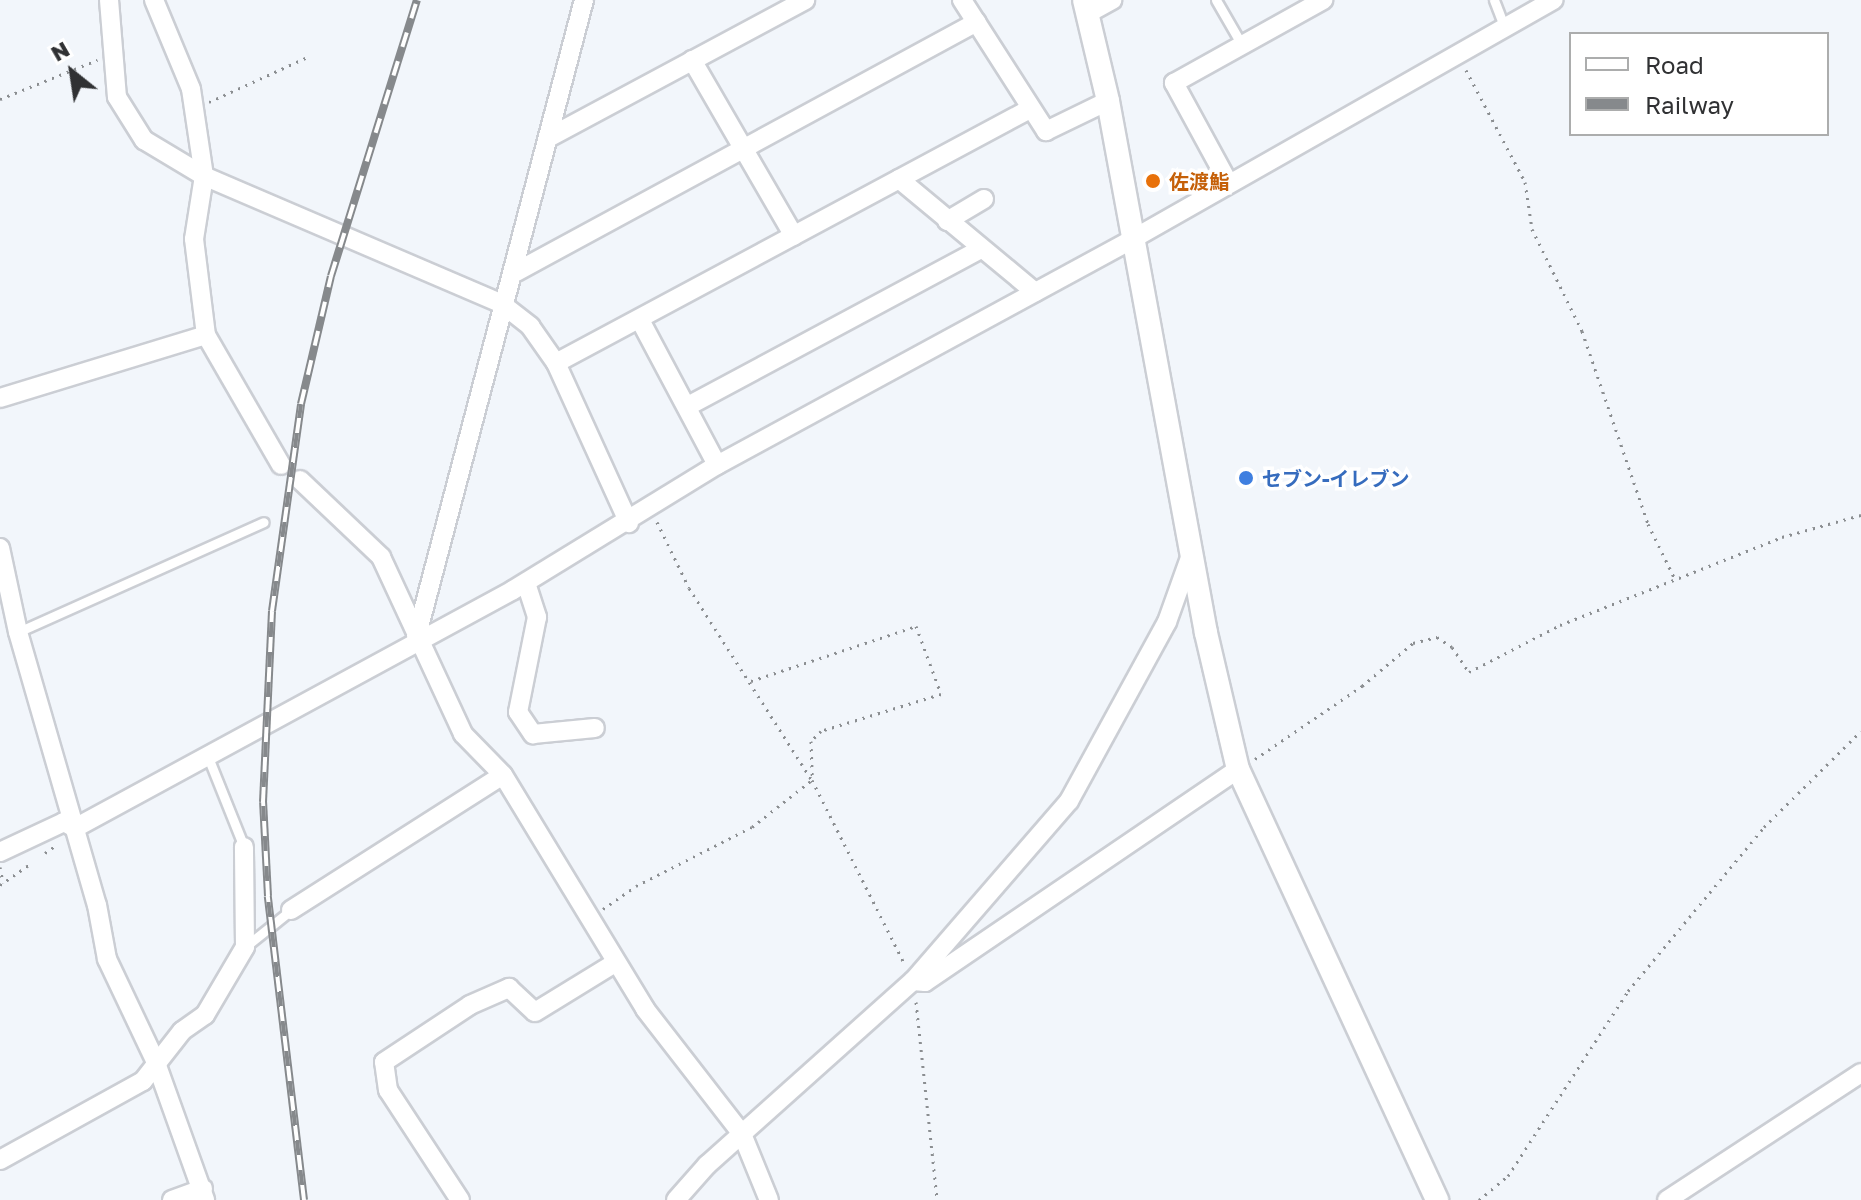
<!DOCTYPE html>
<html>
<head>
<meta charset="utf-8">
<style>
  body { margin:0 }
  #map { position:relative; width:1861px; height:1200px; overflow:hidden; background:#f2f6fb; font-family:"Golos Text","Noto Sans JP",sans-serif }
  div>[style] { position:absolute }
  .path>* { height:3px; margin-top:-1.5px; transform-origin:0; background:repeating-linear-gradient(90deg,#8b8e91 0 2px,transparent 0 8px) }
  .roads { filter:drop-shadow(2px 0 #cbced4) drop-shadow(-2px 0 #cbced4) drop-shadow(0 2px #cbced4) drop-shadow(0 -2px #cbced4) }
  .service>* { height:9px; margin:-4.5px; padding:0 4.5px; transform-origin:4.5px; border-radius:4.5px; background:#fff }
  .minor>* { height:18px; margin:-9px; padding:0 9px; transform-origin:9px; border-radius:9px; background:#fff }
  .tertiary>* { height:22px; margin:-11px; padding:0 11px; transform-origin:11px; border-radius:11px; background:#fff }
  .rail>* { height:8px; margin-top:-4px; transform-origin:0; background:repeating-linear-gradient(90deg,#fff 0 15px,#86898c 0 30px); box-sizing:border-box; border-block:2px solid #86898c }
  .dots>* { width:22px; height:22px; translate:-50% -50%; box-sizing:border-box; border:4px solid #fff; border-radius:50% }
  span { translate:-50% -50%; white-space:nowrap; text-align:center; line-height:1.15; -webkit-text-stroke:7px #fff; paint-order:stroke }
  .food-label { font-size:20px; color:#c56008; font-weight:700 }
  .left { translate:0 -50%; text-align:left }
  .shop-label { font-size:20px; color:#366cbe; font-weight:700 }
  .legend { position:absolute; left:1569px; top:32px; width:260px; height:104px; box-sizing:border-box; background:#fff; border:2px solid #acadad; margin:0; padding:10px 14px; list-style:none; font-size:24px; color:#303133 }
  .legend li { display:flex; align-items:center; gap:16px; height:40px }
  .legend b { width:40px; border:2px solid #acadad }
  .north { position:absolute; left:32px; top:32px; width:80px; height:80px; -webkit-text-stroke:6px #fff; paint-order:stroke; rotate:330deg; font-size:22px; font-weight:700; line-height:32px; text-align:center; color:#303133 }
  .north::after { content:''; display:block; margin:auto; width:28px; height:36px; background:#303133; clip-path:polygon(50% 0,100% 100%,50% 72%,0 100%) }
</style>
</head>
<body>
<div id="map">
  <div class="path">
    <div style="left:1466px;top:70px;width:127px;rotate:62.2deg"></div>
    <div style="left:1525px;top:182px;width:48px;rotate:81.5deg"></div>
    <div style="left:1532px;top:229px;width:114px;rotate:63.9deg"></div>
    <div style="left:1582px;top:331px;width:204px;rotate:71.1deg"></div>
    <div style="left:1648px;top:524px;width:61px;rotate:63.9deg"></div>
    <div style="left:0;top:99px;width:105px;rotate:-21.9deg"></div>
    <div style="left:209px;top:102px;width:111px;rotate:-24.5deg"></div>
    <div style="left:657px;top:522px;width:73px;rotate:64.1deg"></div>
    <div style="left:689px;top:588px;width:228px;rotate:57.4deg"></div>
    <div style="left:812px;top:780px;width:207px;rotate:63.3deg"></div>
    <div style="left:751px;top:681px;width:174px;rotate:-18.4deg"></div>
    <div style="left:916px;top:626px;width:72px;rotate:69.8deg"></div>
    <div style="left:941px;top:694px;width:126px;rotate:162.9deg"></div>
    <div style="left:821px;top:731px;width:14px;rotate:135deg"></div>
    <div style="left:811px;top:741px;width:37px;rotate:88deg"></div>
    <div style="left:1255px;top:759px;width:130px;rotate:-34.3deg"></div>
    <div style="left:1362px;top:686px;width:67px;rotate:-40.1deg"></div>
    <div style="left:1413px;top:643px;width:25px;rotate:-14deg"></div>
    <div style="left:1437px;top:637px;width:18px;rotate:34deg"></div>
    <div style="left:1452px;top:647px;width:30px;rotate:56deg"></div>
    <div style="left:1469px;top:672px;width:102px;rotate:-27.3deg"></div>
    <div style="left:1560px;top:625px;width:239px;rotate:-21.6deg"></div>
    <div style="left:1782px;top:537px;width:82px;rotate:-15.6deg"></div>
    <div style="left:45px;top:853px;width:12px;rotate:-35deg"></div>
    <div style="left:0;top:867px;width:16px;rotate:79deg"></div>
    <div style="left:0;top:885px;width:35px;rotate:-35deg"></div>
    <div style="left:603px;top:909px;width:40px;rotate:-34.9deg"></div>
    <div style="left:636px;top:886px;width:130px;rotate:-27deg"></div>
    <div style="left:752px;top:827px;width:76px;rotate:-38.1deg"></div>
    <div style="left:916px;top:1002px;width:199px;rotate:83.9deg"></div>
    <div style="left:1479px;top:1200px;width:38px;rotate:-40deg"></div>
    <div style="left:1508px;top:1176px;width:221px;rotate:-57deg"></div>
    <div style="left:1628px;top:991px;width:213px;rotate:-50.3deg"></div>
    <div style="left:1764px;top:827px;width:136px;rotate:-44.7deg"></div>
  </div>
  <div class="roads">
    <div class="service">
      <div style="left:1216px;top:0;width:52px;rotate:60deg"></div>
      <div style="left:1494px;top:0;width:31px;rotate:69deg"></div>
      <div style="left:18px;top:632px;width:269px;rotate:-24.1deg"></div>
      <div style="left:208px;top:757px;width:97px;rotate:68.2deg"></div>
      <div style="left:245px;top:947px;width:59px;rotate:-38.8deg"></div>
    </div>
    <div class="minor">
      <div style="left:109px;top:0;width:97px;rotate:85.3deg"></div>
      <div style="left:117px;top:97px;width:51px;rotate:57.9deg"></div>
      <div style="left:144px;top:140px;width:70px;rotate:31deg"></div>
      <div style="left:204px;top:176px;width:324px;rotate:23.2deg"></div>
      <div style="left:502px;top:304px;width:36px;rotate:38deg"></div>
      <div style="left:530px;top:326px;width:45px;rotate:54.9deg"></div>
      <div style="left:556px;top:363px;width:176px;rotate:65.5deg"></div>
      <div style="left:154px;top:0;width:96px;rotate:67.4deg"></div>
      <div style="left:191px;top:89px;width:88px;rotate:81.5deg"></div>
      <div style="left:204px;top:176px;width:64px;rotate:99deg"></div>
      <div style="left:194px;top:239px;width:97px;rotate:82.9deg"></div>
      <div style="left:206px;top:335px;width:150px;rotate:60deg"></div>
      <div style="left:962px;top:0;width:156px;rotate:57.3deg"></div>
      <div style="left:1046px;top:131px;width:69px;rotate:-25.8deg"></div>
      <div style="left:1087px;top:14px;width:29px;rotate:-29deg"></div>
      <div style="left:692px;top:60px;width:203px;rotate:59.9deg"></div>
      <div style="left:548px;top:138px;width:292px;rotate:-28.2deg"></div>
      <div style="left:899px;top:179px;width:177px;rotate:39.7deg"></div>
      <div style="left:1228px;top:182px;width:113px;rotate:-118.6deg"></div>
      <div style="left:1174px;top:83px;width:171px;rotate:-29.1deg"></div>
      <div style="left:947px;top:221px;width:43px;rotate:-30.7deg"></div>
      <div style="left:516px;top:272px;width:524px;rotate:-28.47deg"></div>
      <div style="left:640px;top:320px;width:164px;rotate:62deg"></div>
      <div style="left:556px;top:363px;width:536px;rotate:-28.19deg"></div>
      <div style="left:0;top:398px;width:215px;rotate:-17deg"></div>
      <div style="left:688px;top:406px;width:332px;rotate:-28.2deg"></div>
      <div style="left:300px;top:480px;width:112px;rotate:43.5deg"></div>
      <div style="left:381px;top:557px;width:195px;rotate:65.1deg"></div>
      <div style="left:463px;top:734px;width:57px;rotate:45.7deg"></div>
      <div style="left:503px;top:775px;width:274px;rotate:58.7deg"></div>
      <div style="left:645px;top:1009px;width:158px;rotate:52.2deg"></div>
      <div style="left:742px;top:1134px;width:71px;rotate:67.8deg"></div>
      <div style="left:0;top:548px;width:86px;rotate:77.9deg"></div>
      <div style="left:18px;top:632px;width:284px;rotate:73.9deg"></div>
      <div style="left:97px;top:905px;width:55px;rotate:79.5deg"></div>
      <div style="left:107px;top:959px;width:112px;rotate:64.6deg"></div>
      <div style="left:155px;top:1060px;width:149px;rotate:70.3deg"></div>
      <div style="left:526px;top:583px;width:36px;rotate:72deg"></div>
      <div style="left:537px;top:617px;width:97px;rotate:101.3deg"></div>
      <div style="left:518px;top:712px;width:27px;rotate:56deg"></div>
      <div style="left:533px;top:734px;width:62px;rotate:-5.5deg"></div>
      <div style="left:416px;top:638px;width:660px;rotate:-75.25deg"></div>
      <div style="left:75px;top:828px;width:498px;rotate:-28.5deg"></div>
      <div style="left:513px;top:590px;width:239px;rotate:-31.5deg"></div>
      <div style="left:717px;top:465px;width:471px;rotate:-28.5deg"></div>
      <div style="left:1131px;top:240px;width:486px;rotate:-29.6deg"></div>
      <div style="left:0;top:852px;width:71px;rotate:-25.1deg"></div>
      <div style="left:64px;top:822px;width:13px;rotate:29deg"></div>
      <div style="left:291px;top:910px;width:251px;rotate:-32.5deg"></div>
      <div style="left:913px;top:981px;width:12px;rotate:5deg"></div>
      <div style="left:925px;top:982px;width:379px;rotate:-34.2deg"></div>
      <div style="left:0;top:1160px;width:163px;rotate:-28.9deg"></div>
      <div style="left:143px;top:1081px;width:63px;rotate:-52deg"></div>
      <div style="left:182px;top:1031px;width:28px;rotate:-35deg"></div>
      <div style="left:205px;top:1015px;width:79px;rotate:-59.5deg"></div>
      <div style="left:245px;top:947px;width:100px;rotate:-90.6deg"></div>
      <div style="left:172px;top:1200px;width:33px;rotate:-20deg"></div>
      <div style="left:460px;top:1200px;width:131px;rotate:-123.2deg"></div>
      <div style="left:388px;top:1090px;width:28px;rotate:-98deg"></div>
      <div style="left:384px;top:1062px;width:103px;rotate:-33.5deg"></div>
      <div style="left:470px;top:1005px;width:43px;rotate:-23.6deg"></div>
      <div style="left:509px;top:988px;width:35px;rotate:43deg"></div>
      <div style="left:535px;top:1012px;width:94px;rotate:-31.5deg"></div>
      <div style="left:676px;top:1200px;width:47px;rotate:-48.5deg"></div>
      <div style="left:707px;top:1165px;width:276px;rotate:-41.8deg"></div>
      <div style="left:913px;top:981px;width:238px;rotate:-49.1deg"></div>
      <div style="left:1069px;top:801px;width:204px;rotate:-61.3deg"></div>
      <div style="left:1167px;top:622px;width:71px;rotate:-70.3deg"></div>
      <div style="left:1667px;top:1200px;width:232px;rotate:-33.2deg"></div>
    </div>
    <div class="tertiary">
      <div style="left:1084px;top:0;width:104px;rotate:76.6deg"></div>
      <div style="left:1108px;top:101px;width:541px;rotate:79.56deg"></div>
      <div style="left:1206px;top:633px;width:140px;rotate:76.8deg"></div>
      <div style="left:1238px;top:769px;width:475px;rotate:65.2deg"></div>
    </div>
  </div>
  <div class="rail">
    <div style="left:304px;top:1200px;width:306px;rotate:-96.8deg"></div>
    <div style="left:268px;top:896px;width:94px;rotate:-93deg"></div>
    <div style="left:263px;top:802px;width:191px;rotate:-87.3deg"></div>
    <div style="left:272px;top:611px;width:209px;rotate:-82deg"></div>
    <div style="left:301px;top:404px;width:131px;rotate:-76.8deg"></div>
    <div style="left:331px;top:276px;width:289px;rotate:-72.7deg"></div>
  </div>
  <div class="dots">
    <div style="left:1153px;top:181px;background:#e8710a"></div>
    <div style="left:1246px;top:478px;background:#3f7fe0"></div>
  </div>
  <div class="food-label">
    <span class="left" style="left:1169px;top:181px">佐渡鮨</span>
  </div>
  <div class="shop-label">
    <span class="left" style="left:1262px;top:478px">セブン-イレブン</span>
  </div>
  <ul class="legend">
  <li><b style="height:10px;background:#fff"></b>Road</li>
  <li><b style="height:10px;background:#86898c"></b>Railway</li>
  </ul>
  <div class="north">N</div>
</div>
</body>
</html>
